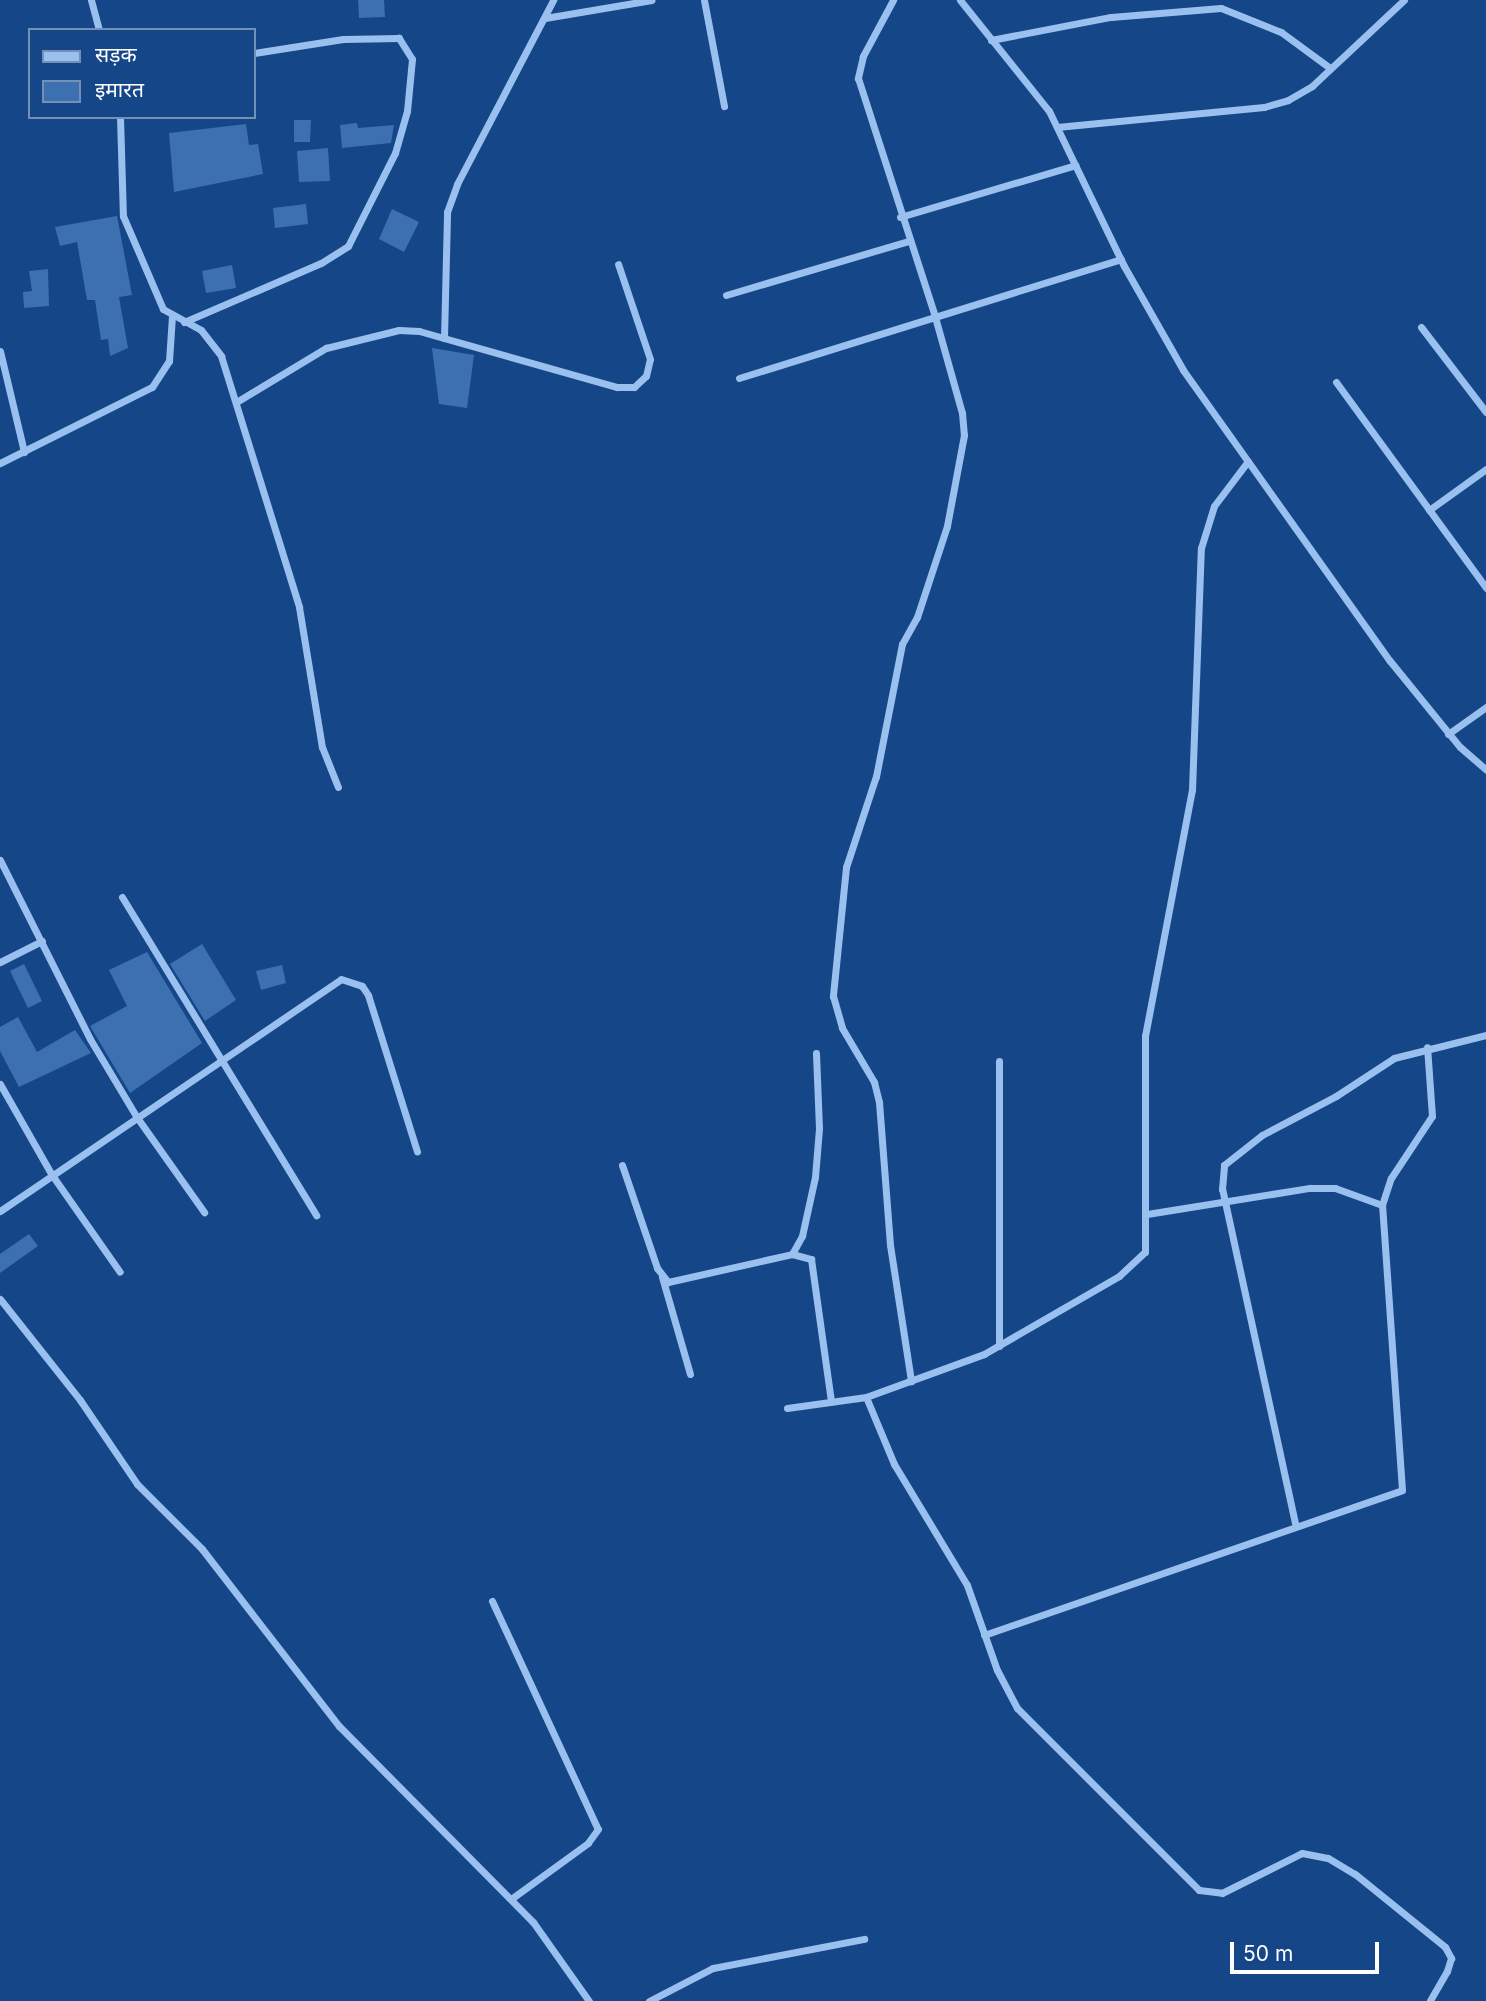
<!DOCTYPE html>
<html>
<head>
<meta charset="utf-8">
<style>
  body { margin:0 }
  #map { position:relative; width:1486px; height:2001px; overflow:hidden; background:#154687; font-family:Inter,"Noto Sans Devanagari",sans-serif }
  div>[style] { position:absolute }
  .building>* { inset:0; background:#3d70b1 }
  .minor>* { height:7px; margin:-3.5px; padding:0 3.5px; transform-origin:3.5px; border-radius:3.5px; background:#9ac0ef }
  span { translate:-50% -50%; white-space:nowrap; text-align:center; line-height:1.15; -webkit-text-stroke:5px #154687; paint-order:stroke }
  .legend { position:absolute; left:28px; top:28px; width:228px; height:91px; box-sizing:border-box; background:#154687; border:2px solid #7390b7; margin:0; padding:9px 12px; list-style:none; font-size:21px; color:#fff }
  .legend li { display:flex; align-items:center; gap:14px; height:35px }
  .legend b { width:35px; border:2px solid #7390b7 }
  .scale { position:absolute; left:1230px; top:1942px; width:149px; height:32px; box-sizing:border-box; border:4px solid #fff; border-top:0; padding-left:9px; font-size:21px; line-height:24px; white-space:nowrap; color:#fff; -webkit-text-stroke:5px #154687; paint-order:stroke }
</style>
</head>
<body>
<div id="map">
  <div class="building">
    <div style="clip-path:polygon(358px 0,384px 0,385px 17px,359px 18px)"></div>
    <div style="clip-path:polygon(294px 120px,311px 120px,310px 142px,294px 142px)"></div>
    <div style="clip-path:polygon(357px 123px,358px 128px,394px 125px,391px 143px,342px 148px,340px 125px)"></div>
    <div style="clip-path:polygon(246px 124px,249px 145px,258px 144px,263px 174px,174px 192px,169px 133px)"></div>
    <div style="clip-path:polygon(328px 148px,330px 181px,299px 182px,297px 151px)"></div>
    <div style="clip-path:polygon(306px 204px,308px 224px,275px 228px,273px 208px)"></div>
    <div style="clip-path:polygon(392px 209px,419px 222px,404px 252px,379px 239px)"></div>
    <div style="clip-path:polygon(117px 216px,132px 295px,119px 297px,128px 348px,110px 356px,108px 339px,101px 340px,95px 300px,87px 300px,77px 242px,60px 246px,55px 227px)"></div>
    <div style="clip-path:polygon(232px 265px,236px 288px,206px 293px,202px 271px)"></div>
    <div style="clip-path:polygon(48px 269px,49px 306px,24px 308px,23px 292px,32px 291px,29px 271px)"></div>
    <div style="clip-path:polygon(432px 348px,474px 355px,467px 408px,439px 404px)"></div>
    <div style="clip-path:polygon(202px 944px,236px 1000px,205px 1021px,170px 964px)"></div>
    <div style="clip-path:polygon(147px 952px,202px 1043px,130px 1093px,90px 1026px,127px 1006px,109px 970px)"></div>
    <div style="clip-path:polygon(24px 964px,42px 1001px,28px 1008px,10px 971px)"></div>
    <div style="clip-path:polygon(282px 965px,286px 983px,261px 990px,256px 971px)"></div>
    <div style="clip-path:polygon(18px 1017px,37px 1052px,75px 1030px,91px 1053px,19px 1087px,0 1051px,0 1027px)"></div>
    <div style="clip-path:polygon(29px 1234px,38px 1246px,0 1273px,0 1254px)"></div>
  </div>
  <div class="minor">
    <div style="left:91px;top:0;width:31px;rotate:75deg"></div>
    <div style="left:704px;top:0;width:108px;rotate:79.3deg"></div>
    <div style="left:893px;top:0;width:64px;rotate:118.2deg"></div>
    <div style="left:863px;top:56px;width:23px;rotate:103deg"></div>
    <div style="left:858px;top:78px;width:251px;rotate:72.1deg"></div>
    <div style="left:935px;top:317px;width:100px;rotate:74.3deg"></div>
    <div style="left:962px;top:413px;width:22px;rotate:85deg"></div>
    <div style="left:964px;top:435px;width:93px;rotate:100.6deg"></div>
    <div style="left:947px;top:526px;width:96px;rotate:108.2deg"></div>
    <div style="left:917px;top:617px;width:31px;rotate:119deg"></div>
    <div style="left:902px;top:644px;width:135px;rotate:101.1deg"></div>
    <div style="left:876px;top:776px;width:96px;rotate:108.2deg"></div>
    <div style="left:846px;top:867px;width:130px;rotate:95.8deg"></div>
    <div style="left:833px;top:996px;width:33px;rotate:74deg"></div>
    <div style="left:842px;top:1028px;width:63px;rotate:59.3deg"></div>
    <div style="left:874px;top:1082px;width:21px;rotate:76deg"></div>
    <div style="left:879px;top:1102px;width:143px;rotate:85.6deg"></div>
    <div style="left:890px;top:1245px;width:138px;rotate:81.2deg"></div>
    <div style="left:960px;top:0;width:142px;rotate:51.3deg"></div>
    <div style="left:1049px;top:111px;width:172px;rotate:64.2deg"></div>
    <div style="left:1124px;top:266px;width:120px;rotate:60.4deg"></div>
    <div style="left:1183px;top:370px;width:357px;rotate:54.6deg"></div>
    <div style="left:1390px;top:661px;width:111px;rotate:50.9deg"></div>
    <div style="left:1460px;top:747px;width:35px;rotate:41deg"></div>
    <div style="left:545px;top:18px;width:108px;rotate:-9.6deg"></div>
    <div style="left:991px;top:40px;width:122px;rotate:-10.9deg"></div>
    <div style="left:1111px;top:17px;width:110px;rotate:-4.7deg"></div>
    <div style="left:1221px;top:8px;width:65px;rotate:21.8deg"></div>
    <div style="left:1281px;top:32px;width:61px;rotate:36.3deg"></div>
    <div style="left:120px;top:117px;width:99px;rotate:88.3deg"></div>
    <div style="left:123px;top:216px;width:101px;rotate:66.7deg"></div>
    <div style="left:163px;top:309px;width:43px;rotate:28.9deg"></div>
    <div style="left:201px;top:330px;width:33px;rotate:52deg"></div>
    <div style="left:221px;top:356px;width:263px;rotate:72.7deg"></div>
    <div style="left:299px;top:607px;width:142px;rotate:80.7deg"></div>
    <div style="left:322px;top:747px;width:43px;rotate:68.2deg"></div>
    <div style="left:1057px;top:127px;width:208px;rotate:-5.5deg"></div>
    <div style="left:1264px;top:107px;width:25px;rotate:-16deg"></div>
    <div style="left:1288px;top:100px;width:28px;rotate:-30deg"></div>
    <div style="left:1312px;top:86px;width:126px;rotate:-43.1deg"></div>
    <div style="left:900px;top:217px;width:183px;rotate:-16.5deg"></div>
    <div style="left:726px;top:295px;width:190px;rotate:-16.5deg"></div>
    <div style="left:184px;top:322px;width:149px;rotate:-23.3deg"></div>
    <div style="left:321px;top:263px;width:32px;rotate:-32deg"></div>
    <div style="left:348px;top:246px;width:104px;rotate:-63.2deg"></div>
    <div style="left:395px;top:153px;width:44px;rotate:-74.1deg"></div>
    <div style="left:407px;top:111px;width:52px;rotate:-84.5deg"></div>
    <div style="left:412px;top:59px;width:25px;rotate:-122deg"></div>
    <div style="left:399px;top:38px;width:56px;rotate:179deg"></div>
    <div style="left:343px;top:39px;width:90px;rotate:171.1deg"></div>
    <div style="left:1421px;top:327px;width:107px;rotate:52.6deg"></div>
    <div style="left:444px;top:338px;width:126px;rotate:-88.6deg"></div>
    <div style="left:447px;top:212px;width:30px;rotate:-70deg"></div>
    <div style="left:457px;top:184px;width:208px;rotate:-62.4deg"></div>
    <div style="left:0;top:351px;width:104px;rotate:76.6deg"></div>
    <div style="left:739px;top:378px;width:400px;rotate:-17.3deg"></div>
    <div style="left:1336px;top:382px;width:255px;rotate:53.9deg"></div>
    <div style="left:238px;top:401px;width:103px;rotate:-31.1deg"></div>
    <div style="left:326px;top:348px;width:75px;rotate:-13.9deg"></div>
    <div style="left:399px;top:330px;width:20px;rotate:3deg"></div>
    <div style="left:419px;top:331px;width:206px;rotate:15.8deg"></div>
    <div style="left:617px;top:387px;width:17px"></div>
    <div style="left:634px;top:387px;width:16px;rotate:-43deg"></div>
    <div style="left:646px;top:376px;width:17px;rotate:-77deg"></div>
    <div style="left:650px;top:359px;width:100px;rotate:-108.6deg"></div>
    <div style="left:0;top:463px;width:170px;rotate:-26.6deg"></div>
    <div style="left:152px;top:387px;width:31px;rotate:-57deg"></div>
    <div style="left:169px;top:361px;width:45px;rotate:-86.2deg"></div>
    <div style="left:1429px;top:510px;width:70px;rotate:-35.7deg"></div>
    <div style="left:1448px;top:734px;width:47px;rotate:-35.4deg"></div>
    <div style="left:0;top:860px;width:200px;rotate:63.3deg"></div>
    <div style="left:90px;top:1039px;width:90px;rotate:59.1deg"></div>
    <div style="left:136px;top:1116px;width:118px;rotate:54.7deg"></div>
    <div style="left:122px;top:897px;width:373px;rotate:58.6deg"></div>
    <div style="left:0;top:962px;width:47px;rotate:-26.6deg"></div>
    <div style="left:999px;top:1061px;width:285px;rotate:90deg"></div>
    <div style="left:0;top:1084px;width:105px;rotate:60.3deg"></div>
    <div style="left:52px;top:1175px;width:118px;rotate:55deg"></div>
    <div style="left:622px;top:1165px;width:109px;rotate:71.2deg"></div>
    <div style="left:657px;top:1268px;width:18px;rotate:52deg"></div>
    <div style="left:668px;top:1282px;width:127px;rotate:-12.7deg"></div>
    <div style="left:792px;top:1254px;width:20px;rotate:15deg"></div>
    <div style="left:811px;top:1259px;width:144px;rotate:82deg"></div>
    <div style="left:0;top:1211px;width:412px;rotate:-34.2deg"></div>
    <div style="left:341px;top:979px;width:22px;rotate:18deg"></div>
    <div style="left:362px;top:986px;width:11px;rotate:56deg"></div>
    <div style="left:368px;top:995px;width:164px;rotate:72.6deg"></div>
    <div style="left:1147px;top:1214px;width:165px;rotate:-9.1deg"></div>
    <div style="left:1310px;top:1188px;width:25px"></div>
    <div style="left:1335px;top:1188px;width:50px;rotate:19.9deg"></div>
    <div style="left:792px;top:1254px;width:21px;rotate:-61deg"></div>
    <div style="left:802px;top:1236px;width:60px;rotate:-77.6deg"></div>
    <div style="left:815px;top:1177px;width:49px;rotate:-85.3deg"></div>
    <div style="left:819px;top:1128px;width:75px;rotate:-92.3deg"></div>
    <div style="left:662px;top:1277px;width:101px;rotate:73.9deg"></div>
    <div style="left:0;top:1299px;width:129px;rotate:51.6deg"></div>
    <div style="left:80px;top:1400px;width:102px;rotate:55.8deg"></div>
    <div style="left:137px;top:1484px;width:92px;rotate:45deg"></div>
    <div style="left:202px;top:1549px;width:224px;rotate:52.3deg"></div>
    <div style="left:339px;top:1726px;width:276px;rotate:45.3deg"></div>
    <div style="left:533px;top:1922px;width:97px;rotate:54.7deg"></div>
    <div style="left:866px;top:1397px;width:73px;rotate:67.3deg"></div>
    <div style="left:894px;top:1464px;width:141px;rotate:58.9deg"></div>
    <div style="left:967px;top:1585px;width:90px;rotate:70.6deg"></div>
    <div style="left:997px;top:1670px;width:43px;rotate:62.2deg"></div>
    <div style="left:1017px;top:1708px;width:257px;rotate:45deg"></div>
    <div style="left:1199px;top:1890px;width:23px;rotate:7deg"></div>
    <div style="left:1222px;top:1893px;width:89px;rotate:-26.6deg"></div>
    <div style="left:1302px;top:1853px;width:26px;rotate:11deg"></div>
    <div style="left:1328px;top:1858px;width:31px;rotate:31deg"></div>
    <div style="left:1355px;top:1874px;width:116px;rotate:39deg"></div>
    <div style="left:1445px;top:1947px;width:13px;rotate:61deg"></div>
    <div style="left:1451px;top:1958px;width:14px;rotate:107deg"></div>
    <div style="left:1447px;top:1971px;width:34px;rotate:120deg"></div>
    <div style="left:787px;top:1408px;width:80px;rotate:-7.9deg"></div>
    <div style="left:866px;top:1397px;width:126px;rotate:-20deg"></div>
    <div style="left:984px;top:1354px;width:156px;rotate:-30deg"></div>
    <div style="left:1119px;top:1276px;width:35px;rotate:-43deg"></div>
    <div style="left:1145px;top:1252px;width:216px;rotate:-90deg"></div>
    <div style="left:1145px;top:1036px;width:250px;rotate:-79.2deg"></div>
    <div style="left:1192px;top:790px;width:242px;rotate:-87.9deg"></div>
    <div style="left:1201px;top:548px;width:44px;rotate:-72.8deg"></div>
    <div style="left:1214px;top:506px;width:56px;rotate:-52.9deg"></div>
    <div style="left:1295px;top:1523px;width:342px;rotate:-102.3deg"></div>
    <div style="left:1222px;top:1189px;width:24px;rotate:-85deg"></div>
    <div style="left:1224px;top:1165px;width:48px;rotate:-38.3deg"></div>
    <div style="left:1262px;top:1135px;width:84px;rotate:-27.8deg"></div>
    <div style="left:1336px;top:1096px;width:69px;rotate:-33.2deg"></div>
    <div style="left:1394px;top:1058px;width:95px;rotate:-14deg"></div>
    <div style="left:492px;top:1601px;width:251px;rotate:65.1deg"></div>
    <div style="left:598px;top:1829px;width:17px;rotate:126deg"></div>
    <div style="left:588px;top:1843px;width:95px;rotate:144deg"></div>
    <div style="left:984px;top:1635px;width:442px;rotate:-19.1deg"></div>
    <div style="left:1402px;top:1490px;width:286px;rotate:-94deg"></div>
    <div style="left:1382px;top:1205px;width:28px;rotate:-72deg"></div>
    <div style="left:1391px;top:1178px;width:74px;rotate:-56.5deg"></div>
    <div style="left:1432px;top:1116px;width:69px;rotate:-94.1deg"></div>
    <div style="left:649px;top:2001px;width:72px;rotate:-27.3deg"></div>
    <div style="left:713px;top:1968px;width:154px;rotate:-10.9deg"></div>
  </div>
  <ul class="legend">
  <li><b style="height:9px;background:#9ac0ef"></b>सड़क</li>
  <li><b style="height:19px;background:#3d70b1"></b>इमारत</li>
  </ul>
  <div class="scale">50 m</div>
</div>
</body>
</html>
